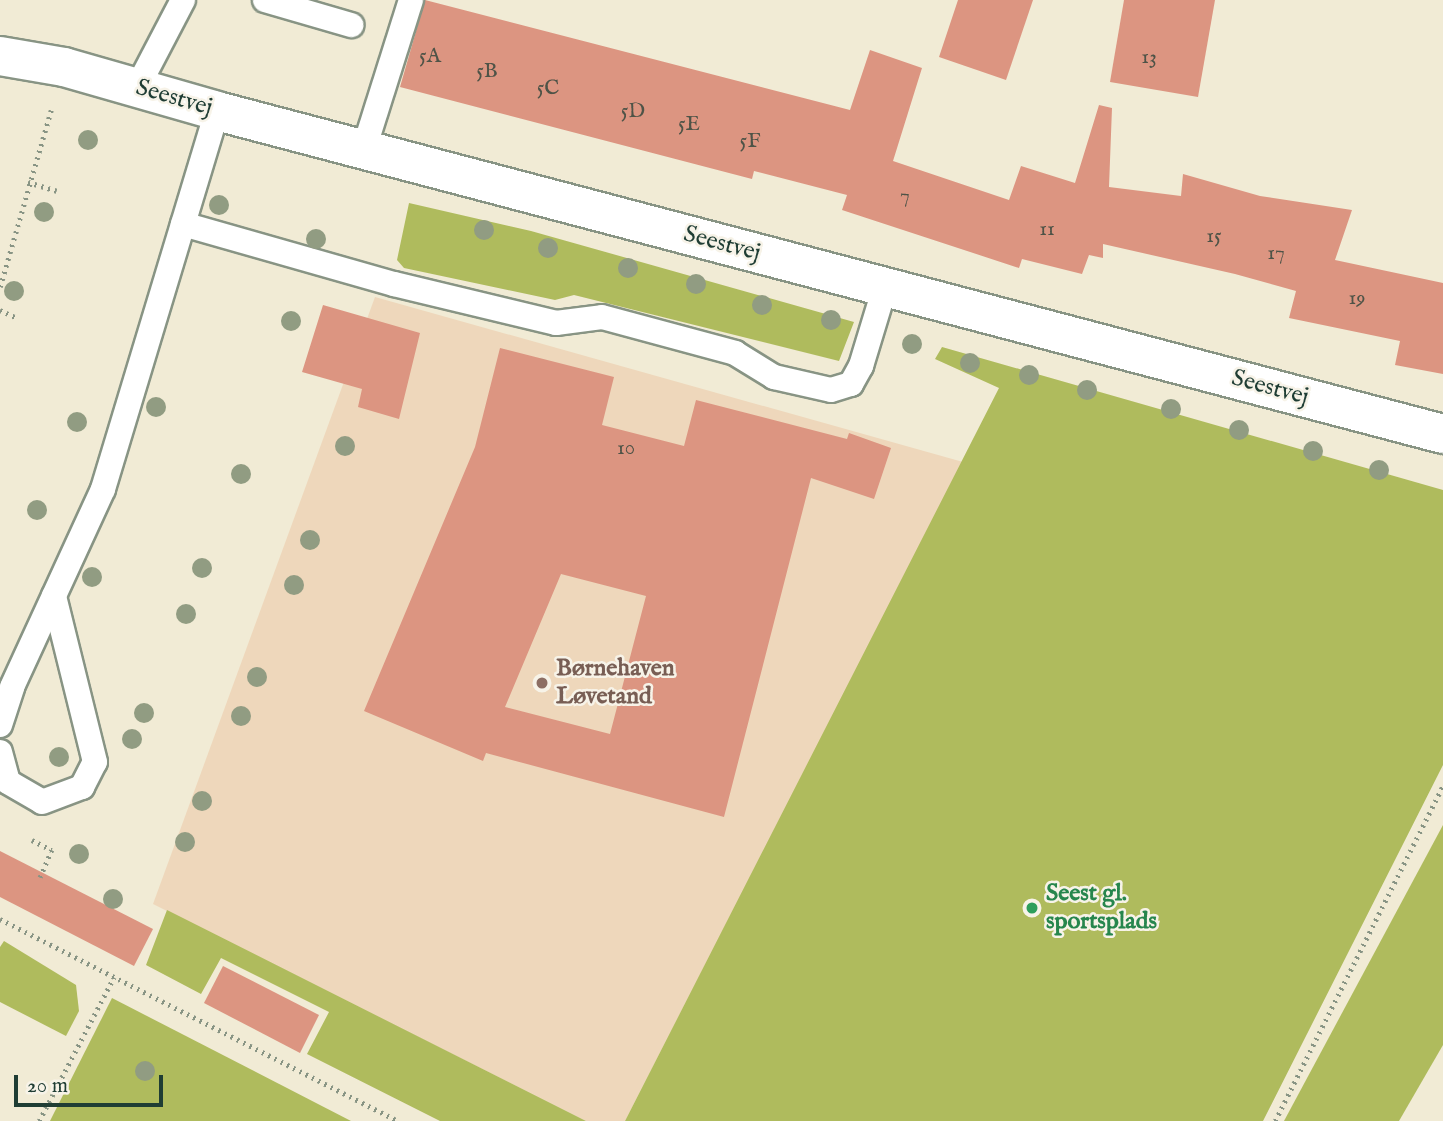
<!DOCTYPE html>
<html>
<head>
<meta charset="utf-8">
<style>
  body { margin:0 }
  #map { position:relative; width:1443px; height:1121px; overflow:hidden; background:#f1ebd5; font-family:"IM FELL English",serif }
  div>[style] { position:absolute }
  .built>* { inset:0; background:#eed7bb }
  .green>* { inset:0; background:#afbb5d }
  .building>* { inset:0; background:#dc9581 }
  .path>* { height:4.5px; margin-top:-2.25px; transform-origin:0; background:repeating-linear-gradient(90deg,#889484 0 2px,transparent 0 7px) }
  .roads { filter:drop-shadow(2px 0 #889484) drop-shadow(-2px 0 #889484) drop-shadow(0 2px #889484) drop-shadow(0 -2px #889484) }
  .lane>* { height:24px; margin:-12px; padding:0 12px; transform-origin:12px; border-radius:12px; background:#fff }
  .street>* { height:38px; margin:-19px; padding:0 19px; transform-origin:19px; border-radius:19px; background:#fff }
  .trees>* { width:20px; height:20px; margin:-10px; border-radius:50%; background:#919c82 }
  .dots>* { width:19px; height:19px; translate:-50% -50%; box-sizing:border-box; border:4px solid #f7f3e8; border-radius:50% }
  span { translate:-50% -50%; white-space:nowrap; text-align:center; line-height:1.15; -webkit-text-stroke:5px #f7f3e8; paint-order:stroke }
  .number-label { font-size:21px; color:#4e5347 }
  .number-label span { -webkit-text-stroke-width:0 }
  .street-label { font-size:24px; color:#1f3d34 }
  .education-label { font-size:24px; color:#785e54; font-weight:700 }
  .left { translate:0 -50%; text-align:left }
  .leisure-label { font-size:24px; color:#27864d; font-weight:700 }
  .scale { position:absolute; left:14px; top:1075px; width:149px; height:32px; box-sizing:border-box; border:4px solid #1f3d34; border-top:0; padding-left:9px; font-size:21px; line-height:24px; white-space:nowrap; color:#1f3d34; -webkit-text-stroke:5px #f7f3e8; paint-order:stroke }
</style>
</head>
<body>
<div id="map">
  <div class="built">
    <div style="clip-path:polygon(375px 297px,963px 462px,625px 1121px,586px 1121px,153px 904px)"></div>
  </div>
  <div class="green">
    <div style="clip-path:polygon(409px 203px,531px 231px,854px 322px,839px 361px,574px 295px,555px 300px,404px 268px,397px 260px)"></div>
    <div style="clip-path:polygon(942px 347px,1443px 490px,1443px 765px,1263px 1121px,625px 1121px,999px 388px,935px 359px)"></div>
    <div style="clip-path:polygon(1443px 825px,1443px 1045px,1399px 1121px,1284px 1121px)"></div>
    <div style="clip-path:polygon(167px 910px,586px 1121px,440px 1121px,307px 1054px,329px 1012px,221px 958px,201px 994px,146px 965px)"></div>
    <div style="clip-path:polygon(4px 941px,76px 985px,79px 1011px,66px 1036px,0 1002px,0 947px)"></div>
    <div style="clip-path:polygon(112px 998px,351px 1121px,50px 1121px)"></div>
  </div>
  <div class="building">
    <div style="clip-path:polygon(425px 0,850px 110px,870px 50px,922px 68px,893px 161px,1009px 200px,1021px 166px,1075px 183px,1099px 105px,1112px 108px,1109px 187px,1181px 196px,1183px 174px,1260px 196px,1352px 210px,1335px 260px,1443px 283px,1443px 374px,1395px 365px,1400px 341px,1289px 318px,1296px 291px,1235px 274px,1103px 244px,1103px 258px,1089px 255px,1082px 274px,1022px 259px,1019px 268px,842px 210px,847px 195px,754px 171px,752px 179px,400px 87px)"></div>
    <div style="clip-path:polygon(958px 0,1033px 0,1006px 80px,939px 57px)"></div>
    <div style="clip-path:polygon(1124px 0,1215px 0,1198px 97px,1110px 82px)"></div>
    <div style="clip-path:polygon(323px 305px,420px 333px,399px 419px,358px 407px,362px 389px,302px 372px)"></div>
    <div style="clip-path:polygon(evenodd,500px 348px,614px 377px,602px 425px,684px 446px,696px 400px,847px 439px,849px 433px,891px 448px,874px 499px,811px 478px,724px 817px,486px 753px,483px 761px,364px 711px,475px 447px,500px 348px,561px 574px,646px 596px,610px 734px,505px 707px,561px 574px)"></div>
    <div style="clip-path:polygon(0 851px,153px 929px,134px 966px,0 897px)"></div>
    <div style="clip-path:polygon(223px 966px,319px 1015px,300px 1053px,204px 1003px)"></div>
  </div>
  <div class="path">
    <div style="left:28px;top:182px;width:30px;rotate:17deg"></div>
    <div style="left:0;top:287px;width:184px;rotate:-73.9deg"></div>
    <div style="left:0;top:310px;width:19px;rotate:25deg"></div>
    <div style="left:32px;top:840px;width:22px;rotate:27deg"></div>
    <div style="left:52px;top:850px;width:30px;rotate:113deg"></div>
    <div style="left:0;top:919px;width:446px;rotate:26.9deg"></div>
    <div style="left:39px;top:1121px;width:162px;rotate:-62.5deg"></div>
    <div style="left:1275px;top:1121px;width:375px;rotate:-63.4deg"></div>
  </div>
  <div class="roads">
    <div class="lane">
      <div style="left:265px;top:0;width:90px;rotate:16.2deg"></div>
      <div style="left:137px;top:88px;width:99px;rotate:-62.4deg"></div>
      <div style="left:364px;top:149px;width:156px;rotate:-72.5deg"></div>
      <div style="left:183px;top:224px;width:219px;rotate:15.9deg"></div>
      <div style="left:394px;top:284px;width:167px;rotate:13.5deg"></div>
      <div style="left:556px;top:323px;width:46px;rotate:-7.4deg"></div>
      <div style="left:602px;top:317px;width:138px;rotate:15.1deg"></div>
      <div style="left:735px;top:353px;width:46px;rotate:31.6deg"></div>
      <div style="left:774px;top:377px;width:58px;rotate:12.8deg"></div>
      <div style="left:831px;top:390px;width:21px;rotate:-17deg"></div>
      <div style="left:851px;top:384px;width:21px;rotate:-61deg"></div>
      <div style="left:861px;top:366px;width:83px;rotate:-73.1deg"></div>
      <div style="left:0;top:725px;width:40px;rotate:-72deg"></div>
      <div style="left:12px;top:687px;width:218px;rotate:-65.3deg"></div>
      <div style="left:103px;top:489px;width:395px;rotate:-73.2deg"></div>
      <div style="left:0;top:752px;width:31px;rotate:75deg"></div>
      <div style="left:8px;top:782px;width:39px;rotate:30deg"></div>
      <div style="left:42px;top:802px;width:43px;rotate:-20.6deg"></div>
      <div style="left:82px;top:787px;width:28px;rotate:-63deg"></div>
      <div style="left:95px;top:762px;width:171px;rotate:-103.9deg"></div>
    </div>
    <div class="street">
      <div style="left:0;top:56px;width:65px;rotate:9.8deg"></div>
      <div style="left:64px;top:67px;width:159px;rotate:16deg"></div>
      <div style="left:217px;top:111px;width:1268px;rotate:14.76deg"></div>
    </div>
  </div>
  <div class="trees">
    <div style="left:88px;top:140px"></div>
    <div style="left:219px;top:205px"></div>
    <div style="left:44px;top:212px"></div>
    <div style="left:484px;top:230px"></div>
    <div style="left:316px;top:239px"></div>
    <div style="left:548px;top:248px"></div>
    <div style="left:628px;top:268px"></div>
    <div style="left:696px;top:284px"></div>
    <div style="left:14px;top:291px"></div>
    <div style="left:762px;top:305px"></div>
    <div style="left:831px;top:320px"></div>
    <div style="left:291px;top:321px"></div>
    <div style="left:912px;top:344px"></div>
    <div style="left:970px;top:363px"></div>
    <div style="left:1029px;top:375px"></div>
    <div style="left:1087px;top:390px"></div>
    <div style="left:156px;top:407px"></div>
    <div style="left:1171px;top:409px"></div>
    <div style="left:77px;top:422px"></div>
    <div style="left:1239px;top:430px"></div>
    <div style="left:345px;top:446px"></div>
    <div style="left:1313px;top:451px"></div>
    <div style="left:1379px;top:470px"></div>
    <div style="left:241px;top:474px"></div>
    <div style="left:37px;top:510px"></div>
    <div style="left:310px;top:540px"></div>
    <div style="left:202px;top:568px"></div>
    <div style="left:92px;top:577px"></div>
    <div style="left:294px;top:585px"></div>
    <div style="left:186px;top:614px"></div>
    <div style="left:257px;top:677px"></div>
    <div style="left:144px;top:713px"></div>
    <div style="left:241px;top:716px"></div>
    <div style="left:132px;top:739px"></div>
    <div style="left:59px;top:757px"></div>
    <div style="left:202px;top:801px"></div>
    <div style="left:185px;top:842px"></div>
    <div style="left:79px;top:854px"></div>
    <div style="left:113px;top:899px"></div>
    <div style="left:145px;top:1071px"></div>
  </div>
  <div class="dots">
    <div style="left:542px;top:683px;background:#8d6e63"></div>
    <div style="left:1032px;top:908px;background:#2e9e5b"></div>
  </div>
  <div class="number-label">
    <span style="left:430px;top:57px">5A</span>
    <span style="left:1149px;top:58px">13</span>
    <span style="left:487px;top:72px">5B</span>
    <span style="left:548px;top:89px">5C</span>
    <span style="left:633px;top:112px">5D</span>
    <span style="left:689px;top:125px">5E</span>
    <span style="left:750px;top:142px">5F</span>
    <span style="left:905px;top:197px">7</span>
    <span style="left:1047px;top:230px">11</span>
    <span style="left:1214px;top:237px">15</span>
    <span style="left:1276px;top:254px">17</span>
    <span style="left:1357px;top:299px">19</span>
    <span style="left:626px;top:449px">10</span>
  </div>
  <div class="street-label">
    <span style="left:174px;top:98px;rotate:16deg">Seestvej</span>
    <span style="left:722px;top:244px;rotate:15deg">Seestvej</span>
    <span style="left:1270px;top:388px;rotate:15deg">Seestvej</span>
  </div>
  <div class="education-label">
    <span class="left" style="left:556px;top:683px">Børnehaven<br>Løvetand</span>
  </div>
  <div class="leisure-label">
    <span class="left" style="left:1046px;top:908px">Seest gl.<br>sportsplads</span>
  </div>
  <div class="scale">20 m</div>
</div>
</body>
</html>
